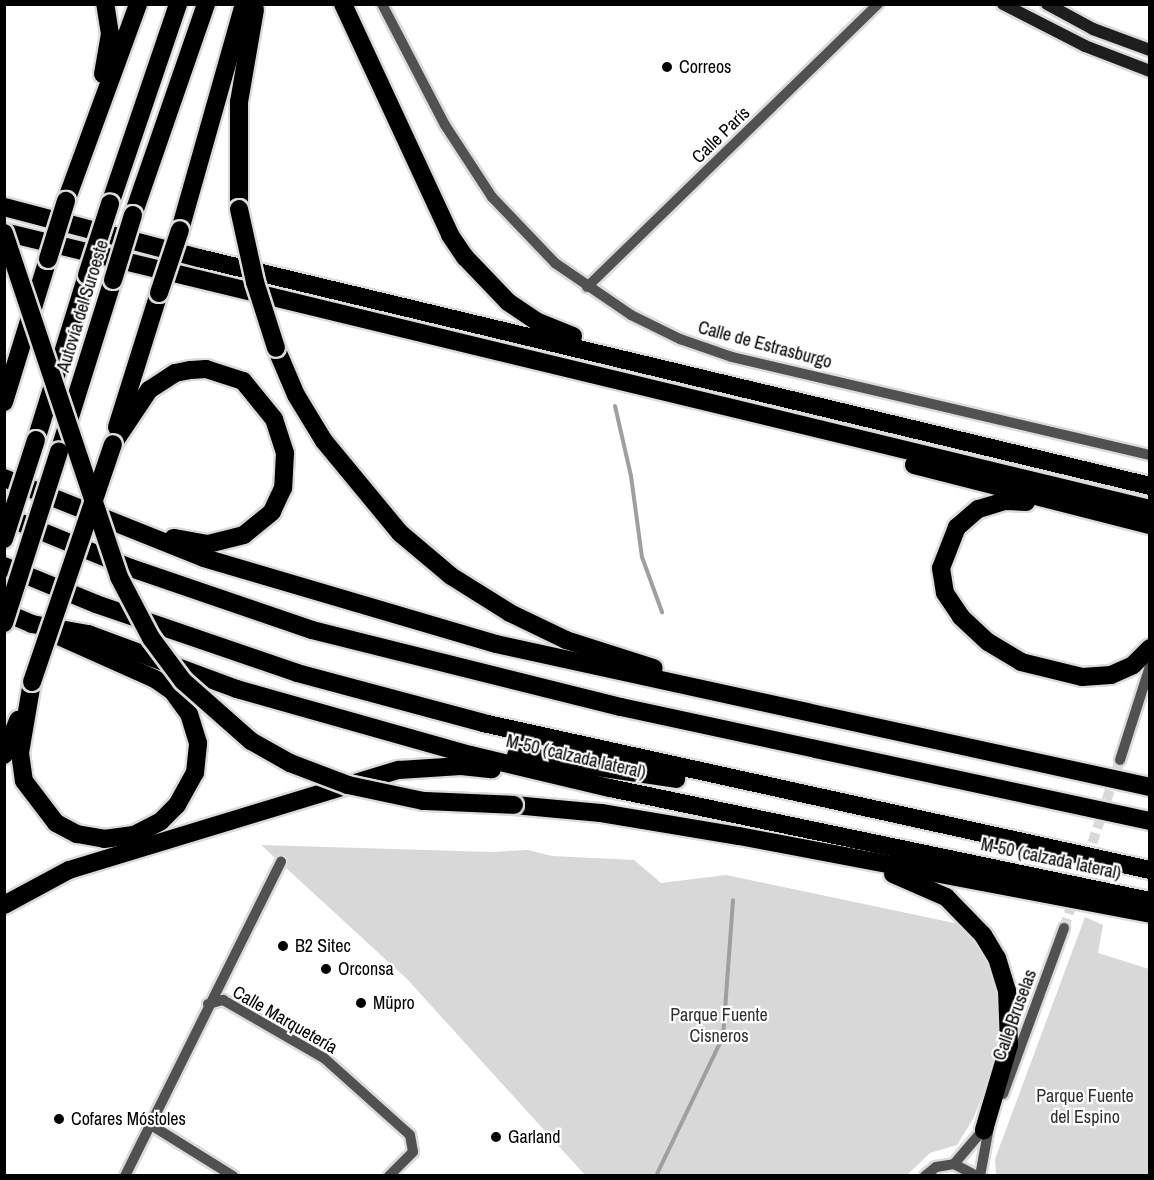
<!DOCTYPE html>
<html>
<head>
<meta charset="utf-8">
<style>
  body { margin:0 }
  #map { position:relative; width:1154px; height:1180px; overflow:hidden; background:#fff; font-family:"Archivo Narrow",sans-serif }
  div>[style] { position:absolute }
  .green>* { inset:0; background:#d8d8d8 }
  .stream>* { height:4px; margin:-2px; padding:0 2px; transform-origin:2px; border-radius:2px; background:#9f9f9f }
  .street-tunnel>* { height:10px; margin-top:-5px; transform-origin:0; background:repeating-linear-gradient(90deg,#d9d9d9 0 10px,transparent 0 15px) }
  .roads { filter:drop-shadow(2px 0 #dbdbdb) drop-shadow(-2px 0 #dbdbdb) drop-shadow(0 2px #dbdbdb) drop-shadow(0 -2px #dbdbdb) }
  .street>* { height:10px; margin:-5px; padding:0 5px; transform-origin:5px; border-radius:5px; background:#515151 }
  .secondary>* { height:12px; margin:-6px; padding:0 6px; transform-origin:6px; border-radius:6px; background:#1e1e1e }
  .highway>* { height:18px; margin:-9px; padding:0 9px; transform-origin:9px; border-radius:9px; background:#000 }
  .bridges { filter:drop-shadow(2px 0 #dbdbdb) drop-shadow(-2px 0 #dbdbdb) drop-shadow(0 2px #dbdbdb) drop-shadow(0 -2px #dbdbdb) }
  .highway-bridge>* { height:18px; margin:-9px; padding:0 9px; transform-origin:9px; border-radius:9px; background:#000 }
  .dots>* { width:16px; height:16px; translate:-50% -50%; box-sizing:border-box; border:3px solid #fff; border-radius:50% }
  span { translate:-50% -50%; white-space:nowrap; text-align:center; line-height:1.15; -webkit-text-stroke:4.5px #fff; paint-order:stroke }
  .poi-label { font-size:18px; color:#000 }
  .left { translate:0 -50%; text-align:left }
  .street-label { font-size:18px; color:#000 }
  .park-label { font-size:18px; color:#2f2f2f }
  .frame { position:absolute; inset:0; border:6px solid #000; pointer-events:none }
</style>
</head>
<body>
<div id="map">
  <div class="green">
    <div style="clip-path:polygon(261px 845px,492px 852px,528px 850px,552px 856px,634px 860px,661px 883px,726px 875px,954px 923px,969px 930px,991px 968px,999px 995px,1001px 1022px,993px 1070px,973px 1119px,957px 1145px,930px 1153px,907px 1175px,585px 1175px,407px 979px)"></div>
    <div style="clip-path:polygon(1085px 917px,1103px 925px,1098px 953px,1149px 969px,1149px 1175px,996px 1175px,995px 1159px)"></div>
  </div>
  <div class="stream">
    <div style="left:615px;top:406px;width:72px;rotate:77.1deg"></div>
    <div style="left:631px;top:476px;width:82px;rotate:82.3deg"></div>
    <div style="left:642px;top:557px;width:59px;rotate:70deg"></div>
    <div style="left:656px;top:1176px;width:154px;rotate:-64.3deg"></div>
    <div style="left:723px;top:1037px;width:137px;rotate:-85.8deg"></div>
  </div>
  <div class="street-tunnel">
    <div style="left:1064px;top:928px;width:177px;rotate:-71.6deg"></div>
  </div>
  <div class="roads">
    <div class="street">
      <div style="left:382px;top:4px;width:136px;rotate:62.5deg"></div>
      <div style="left:445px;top:125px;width:86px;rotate:56.9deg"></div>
      <div style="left:492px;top:197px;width:91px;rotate:46.3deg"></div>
      <div style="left:555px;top:263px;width:92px;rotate:34.4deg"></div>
      <div style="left:631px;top:315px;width:55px;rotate:26.1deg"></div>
      <div style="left:680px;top:339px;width:55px;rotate:19.1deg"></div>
      <div style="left:732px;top:357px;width:429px;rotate:13.2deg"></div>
      <div style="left:587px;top:287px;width:406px;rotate:-44.2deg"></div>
      <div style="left:1120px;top:760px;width:99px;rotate:-72.3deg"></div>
      <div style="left:208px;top:1004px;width:16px;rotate:-15deg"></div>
      <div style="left:223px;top:1000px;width:116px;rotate:29.9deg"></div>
      <div style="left:324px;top:1058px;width:115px;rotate:41.8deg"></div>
      <div style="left:410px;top:1135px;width:17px;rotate:80deg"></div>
      <div style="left:413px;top:1152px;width:34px;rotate:135deg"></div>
      <div style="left:1003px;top:1094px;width:177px;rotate:-69.8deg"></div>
      <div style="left:151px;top:1125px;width:97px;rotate:31.9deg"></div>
      <div style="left:954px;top:1164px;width:45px;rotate:-49.5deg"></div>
      <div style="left:125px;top:1176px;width:351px;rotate:-63.6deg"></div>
      <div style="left:925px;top:1176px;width:14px;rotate:-39deg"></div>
      <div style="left:936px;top:1167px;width:18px;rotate:-9deg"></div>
      <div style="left:954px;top:1164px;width:26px;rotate:28deg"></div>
      <div style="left:980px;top:1176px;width:50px;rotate:-79.6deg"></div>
    </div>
    <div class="secondary">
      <div style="left:1003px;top:4px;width:92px;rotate:27.1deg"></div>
      <div style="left:1085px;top:46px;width:70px;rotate:21deg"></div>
      <div style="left:1047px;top:4px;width:52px;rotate:28.5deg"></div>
      <div style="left:1093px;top:29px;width:61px;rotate:20.2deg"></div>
    </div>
    <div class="highway">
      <div style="left:343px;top:4px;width:255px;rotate:65.1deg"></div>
      <div style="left:450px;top:235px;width:27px;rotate:56deg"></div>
      <div style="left:465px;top:257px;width:62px;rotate:46.3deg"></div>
      <div style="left:508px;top:302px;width:34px;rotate:34deg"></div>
      <div style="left:536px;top:321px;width:40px;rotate:22deg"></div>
      <div style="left:103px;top:74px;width:41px;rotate:-80.1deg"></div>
      <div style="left:110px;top:34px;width:30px;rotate:-99deg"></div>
      <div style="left:66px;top:201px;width:210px;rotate:-69.9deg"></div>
      <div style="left:110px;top:204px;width:211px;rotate:-71.2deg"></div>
      <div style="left:4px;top:207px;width:202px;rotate:14.7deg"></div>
      <div style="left:199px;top:258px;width:978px;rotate:13.48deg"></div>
      <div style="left:239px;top:209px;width:107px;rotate:-90deg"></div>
      <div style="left:239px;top:102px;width:94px;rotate:-80.2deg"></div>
      <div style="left:133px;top:215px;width:223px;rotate:-70.9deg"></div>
      <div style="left:180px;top:230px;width:235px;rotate:-74.2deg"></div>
      <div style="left:4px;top:232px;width:1179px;rotate:13.59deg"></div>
      <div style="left:276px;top:348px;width:51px;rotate:66.9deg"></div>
      <div style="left:296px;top:395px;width:54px;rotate:58.7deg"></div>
      <div style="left:324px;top:441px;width:119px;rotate:50.4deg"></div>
      <div style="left:400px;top:533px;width:67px;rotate:40.1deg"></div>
      <div style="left:451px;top:576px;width:70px;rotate:32.1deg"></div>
      <div style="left:510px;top:613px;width:62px;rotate:25.7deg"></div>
      <div style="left:566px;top:640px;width:92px;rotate:17.7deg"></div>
      <div style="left:4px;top:402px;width:150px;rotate:-72.9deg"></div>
      <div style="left:117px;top:427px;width:140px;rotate:-72.6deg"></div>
      <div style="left:36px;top:440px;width:173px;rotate:-72.8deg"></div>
      <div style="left:113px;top:444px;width:65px;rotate:-56.3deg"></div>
      <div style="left:149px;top:390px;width:31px;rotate:-33deg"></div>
      <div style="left:175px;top:373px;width:16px;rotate:-11deg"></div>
      <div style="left:191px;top:370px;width:15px;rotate:-4deg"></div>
      <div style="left:206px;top:369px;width:39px;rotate:18deg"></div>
      <div style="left:243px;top:381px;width:49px;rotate:50.8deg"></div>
      <div style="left:274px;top:419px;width:36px;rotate:72deg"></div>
      <div style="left:285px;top:453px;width:35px;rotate:93deg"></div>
      <div style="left:283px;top:488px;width:26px;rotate:115deg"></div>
      <div style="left:272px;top:512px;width:36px;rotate:141deg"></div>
      <div style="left:244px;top:535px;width:37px;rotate:166deg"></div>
      <div style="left:208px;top:544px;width:35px;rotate:-170deg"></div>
      <div style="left:59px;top:452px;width:180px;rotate:-72.6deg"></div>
      <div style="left:914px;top:465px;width:244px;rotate:14.3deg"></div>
      <div style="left:4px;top:478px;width:215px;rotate:21.8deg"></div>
      <div style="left:204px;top:558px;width:304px;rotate:16.4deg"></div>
      <div style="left:496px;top:644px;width:669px;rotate:12.33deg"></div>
      <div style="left:1026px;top:502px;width:21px;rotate:-177deg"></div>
      <div style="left:1005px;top:501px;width:28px;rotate:163deg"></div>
      <div style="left:978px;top:509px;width:28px;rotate:139deg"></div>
      <div style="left:957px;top:527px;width:44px;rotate:111.3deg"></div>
      <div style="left:941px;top:568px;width:25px;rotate:81deg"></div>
      <div style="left:945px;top:593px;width:29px;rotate:56deg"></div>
      <div style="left:961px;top:617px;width:37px;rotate:43deg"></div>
      <div style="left:988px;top:642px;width:39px;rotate:31deg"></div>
      <div style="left:1021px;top:662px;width:63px;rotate:13.8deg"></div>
      <div style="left:1082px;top:677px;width:29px;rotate:-4deg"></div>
      <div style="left:1111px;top:675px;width:24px;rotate:-24deg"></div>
      <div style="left:1133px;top:665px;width:24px;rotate:-45deg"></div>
      <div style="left:4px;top:516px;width:137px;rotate:22.3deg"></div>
      <div style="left:131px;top:568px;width:191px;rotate:18.9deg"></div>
      <div style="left:312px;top:630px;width:318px;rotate:14deg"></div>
      <div style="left:621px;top:707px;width:541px;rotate:12.16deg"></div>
      <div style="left:4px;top:566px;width:100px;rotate:22.4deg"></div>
      <div style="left:96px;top:604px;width:213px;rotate:18.9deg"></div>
      <div style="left:297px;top:673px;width:193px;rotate:15deg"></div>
      <div style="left:483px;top:723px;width:683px;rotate:12.43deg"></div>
      <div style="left:4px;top:612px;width:30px;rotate:23deg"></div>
      <div style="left:32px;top:624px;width:57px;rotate:10.1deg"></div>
      <div style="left:88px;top:634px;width:159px;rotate:20.3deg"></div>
      <div style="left:237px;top:689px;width:243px;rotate:15.8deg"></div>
      <div style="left:471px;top:755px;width:143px;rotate:13.4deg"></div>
      <div style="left:610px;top:788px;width:552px;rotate:11.82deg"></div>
      <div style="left:32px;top:682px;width:72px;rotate:99.6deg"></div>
      <div style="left:20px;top:753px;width:28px;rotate:82deg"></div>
      <div style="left:24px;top:781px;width:53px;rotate:52.7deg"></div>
      <div style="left:56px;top:823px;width:24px;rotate:28deg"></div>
      <div style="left:77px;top:834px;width:27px;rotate:10deg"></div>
      <div style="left:104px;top:839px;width:30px;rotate:-8deg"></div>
      <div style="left:134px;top:835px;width:30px;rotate:-27deg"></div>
      <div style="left:161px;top:821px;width:23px;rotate:-45deg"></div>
      <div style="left:177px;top:805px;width:37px;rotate:-61deg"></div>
      <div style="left:195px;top:773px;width:30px;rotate:-84deg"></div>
      <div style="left:198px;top:743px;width:30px;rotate:-107deg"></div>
      <div style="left:189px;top:714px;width:29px;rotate:-126deg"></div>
      <div style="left:172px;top:691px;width:21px;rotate:-145deg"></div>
      <div style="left:155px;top:679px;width:108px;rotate:-156deg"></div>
      <div style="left:4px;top:755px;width:38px;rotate:-68deg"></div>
      <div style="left:516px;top:755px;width:162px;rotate:8.5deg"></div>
      <div style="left:514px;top:805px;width:87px;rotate:5.3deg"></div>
      <div style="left:601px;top:813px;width:140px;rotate:9.5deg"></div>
      <div style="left:739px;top:836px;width:418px;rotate:10.7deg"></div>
      <div style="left:893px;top:874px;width:58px;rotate:23.5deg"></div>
      <div style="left:946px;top:897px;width:53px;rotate:45.8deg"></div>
      <div style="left:983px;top:935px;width:27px;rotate:59deg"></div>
      <div style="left:997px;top:958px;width:34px;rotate:73deg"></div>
      <div style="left:1007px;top:990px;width:55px;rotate:87.9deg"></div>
      <div style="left:1009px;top:1045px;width:89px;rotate:106.4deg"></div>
      <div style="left:4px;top:905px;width:74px;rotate:-28.3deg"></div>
      <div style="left:69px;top:870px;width:345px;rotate:-16.9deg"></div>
      <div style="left:399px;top:770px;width:62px;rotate:-3.7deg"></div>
      <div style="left:461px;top:766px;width:31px;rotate:6deg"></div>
    </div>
  </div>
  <div class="bridges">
    <div class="highway-bridge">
      <div style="left:239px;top:209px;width:75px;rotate:77.6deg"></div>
      <div style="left:255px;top:282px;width:69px;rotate:72.3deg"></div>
      <div style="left:4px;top:233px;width:363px;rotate:71.5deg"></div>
      <div style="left:119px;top:577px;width:69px;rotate:62.3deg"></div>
      <div style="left:151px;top:638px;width:54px;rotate:53.3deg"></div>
      <div style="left:183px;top:681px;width:91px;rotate:41.4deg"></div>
      <div style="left:251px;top:741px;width:45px;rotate:29.4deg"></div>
      <div style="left:290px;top:763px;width:62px;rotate:20.8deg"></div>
      <div style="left:348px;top:785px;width:77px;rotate:12deg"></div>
      <div style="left:423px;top:801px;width:91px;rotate:2.5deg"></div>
      <div style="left:48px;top:259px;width:61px;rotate:-72.8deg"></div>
      <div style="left:87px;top:275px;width:75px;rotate:-72.1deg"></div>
      <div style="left:113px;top:280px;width:68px;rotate:-72.9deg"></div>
      <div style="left:159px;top:293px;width:66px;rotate:-71.6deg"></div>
      <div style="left:4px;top:539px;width:104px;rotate:-72.1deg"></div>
      <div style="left:4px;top:623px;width:180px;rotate:-72.2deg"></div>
      <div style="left:32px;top:682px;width:251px;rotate:-71.2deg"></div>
    </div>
  </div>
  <div class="dots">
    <div style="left:667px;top:67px;background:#000"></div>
    <div style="left:283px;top:946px;background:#000"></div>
    <div style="left:326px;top:969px;background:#000"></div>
    <div style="left:361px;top:1003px;background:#000"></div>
    <div style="left:59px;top:1119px;background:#000"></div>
    <div style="left:496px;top:1137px;background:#000"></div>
  </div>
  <div class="poi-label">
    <span class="left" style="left:679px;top:67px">Correos</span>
    <span class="left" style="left:295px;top:946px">B2 Sitec</span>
    <span class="left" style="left:338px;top:969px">Orconsa</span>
    <span class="left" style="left:373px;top:1003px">Müpro</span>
    <span class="left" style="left:71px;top:1119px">Cofares Móstoles</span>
    <span class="left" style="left:508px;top:1137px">Garland</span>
  </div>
  <div class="street-label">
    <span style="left:721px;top:135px;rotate:-44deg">Calle París</span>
    <span style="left:83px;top:306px;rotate:-73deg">Autovía del Suroeste</span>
    <span style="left:765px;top:345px;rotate:15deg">Calle de Estrasburgo</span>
    <span style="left:576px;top:757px;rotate:13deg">M-50 (calzada lateral)</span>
    <span style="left:1051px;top:859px;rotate:12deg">M-50 (calzada lateral)</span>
    <span style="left:1015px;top:1015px;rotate:-70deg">Calle Bruselas</span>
    <span style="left:285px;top:1020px;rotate:30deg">Calle Marquetería</span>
  </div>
  <div class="park-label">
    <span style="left:719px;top:1026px">Parque Fuente<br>Cisneros</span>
    <span style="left:1085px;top:1107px">Parque Fuente<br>del Espino</span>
  </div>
  <div class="frame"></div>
</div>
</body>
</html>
